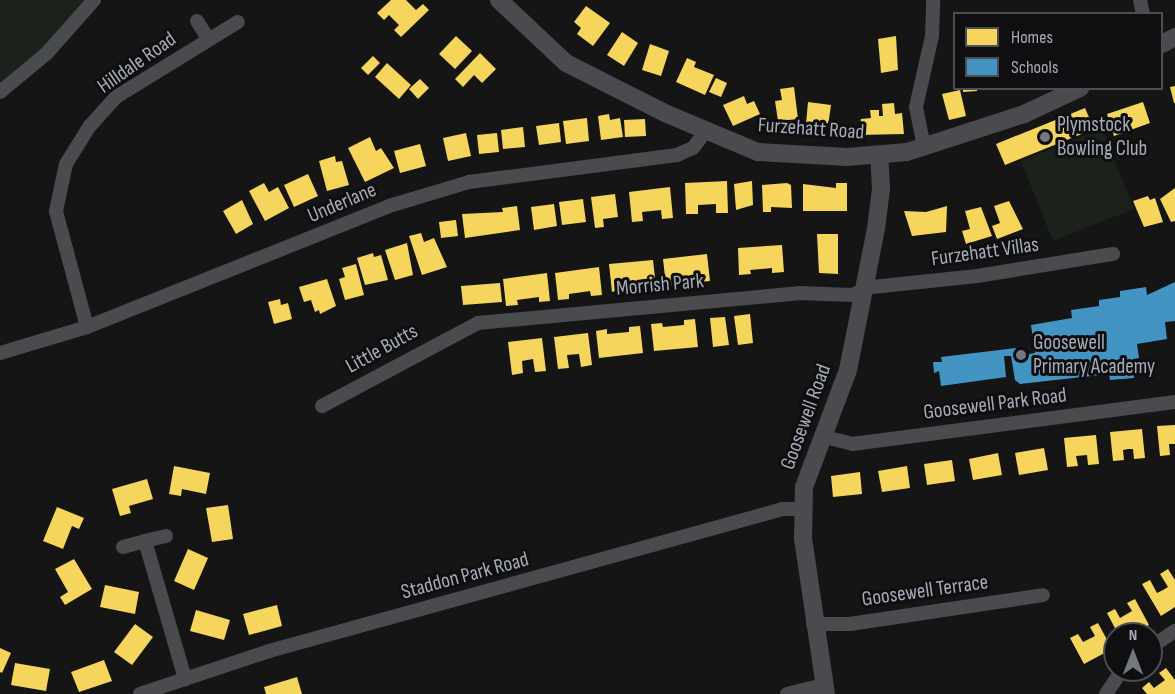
<!DOCTYPE html>
<html>
<head>
<meta charset="utf-8">
<style>
  body { margin:0 }
  #map { position:relative; width:1175px; height:694px; overflow:hidden; background:#151515; font-family:"Sofia Sans Condensed",sans-serif }
  div>[style] { position:absolute }
  .green>* { inset:0; background:#1b221c }
  .homes>* { inset:0; background:#f6d55c }
  .schools>* { inset:0; background:#4393c3 }
  .minor>* { height:14px; margin:-7px; padding:0 7px; transform-origin:7px; border-radius:7px; background:#494b4e }
  .tertiary>* { height:18px; margin:-9px; padding:0 9px; transform-origin:9px; border-radius:9px; background:#494b4e }
  .dots>* { width:16px; height:16px; translate:-50% -50%; box-sizing:border-box; border:3px solid #0f0f11; border-radius:50% }
  span { translate:-50% -50%; white-space:nowrap; text-align:center; line-height:1.15; -webkit-text-stroke:6px #0f0f11; paint-order:stroke }
  .street-label { font-size:21px; color:#a6acb7 }
  .poi-label { font-size:21px; color:#a6acb7 }
  .left { translate:0 -50%; text-align:left }
  .legend { position:absolute; left:953px; top:12px; width:210px; height:78px; box-sizing:border-box; background:#0f0f11; border:2px solid #4b4e53; margin:0; padding:8px 10px; list-style:none; font-size:18px; color:#a6acb7 }
  .legend li { display:flex; align-items:center; gap:12px; height:30px }
  .legend b { width:30px; border:2px solid #4b4e53 }
  .north { position:absolute; left:1103px; top:622px; width:60px; height:60px; box-sizing:border-box; background:#0f0f11; border:2px solid #4b4e53; border-radius:50%; rotate:0deg; font-size:16px; font-weight:700; line-height:24px; text-align:center; color:#a6acb7 }
  .north::after { content:''; display:block; margin:auto; width:21px; height:27px; background:#73777e; clip-path:polygon(50% 0,100% 100%,50% 72%,0 100%) }
</style>
</head>
<body>
<div id="map">
  <div class="green">
    <div style="clip-path:polygon(0 0,85px 0,46px 46px,0 84px)"></div>
    <div style="clip-path:polygon(1102px 129px,1134px 209px,1053px 241px,1021px 161px)"></div>
  </div>
  <div class="homes">
    <div style="clip-path:polygon(391px 0,406px 0,416px 10px,423px 4px,429px 10px,401px 37px,394px 30px,399px 25px,389px 15px,384px 20px,377px 13px)"></div>
    <div style="clip-path:polygon(586px 6px,610px 23px,593px 46px,577px 34px,581px 28px,574px 22px)"></div>
    <div style="clip-path:polygon(622px 32px,638px 43px,624px 66px,607px 55px)"></div>
    <div style="clip-path:polygon(456px 36px,472px 51px,455px 69px,439px 54px)"></div>
    <div style="clip-path:polygon(896px 36px,898px 70px,881px 73px,878px 39px)"></div>
    <div style="clip-path:polygon(650px 44px,669px 51px,661px 76px,642px 70px)"></div>
    <div style="clip-path:polygon(480px 53px,496px 69px,482px 83px,474px 75px,463px 87px,455px 79px)"></div>
    <div style="clip-path:polygon(373px 56px,380px 63px,368px 75px,361px 68px)"></div>
    <div style="clip-path:polygon(687px 58px,696px 62px,694px 67px,714px 75px,705px 95px,676px 82px)"></div>
    <div style="clip-path:polygon(387px 63px,411px 85px,399px 99px,375px 77px)"></div>
    <div style="clip-path:polygon(716px 78px,727px 83px,721px 97px,709px 92px)"></div>
    <div style="clip-path:polygon(420px 79px,429px 88px,418px 99px,409px 89px)"></div>
    <div style="clip-path:polygon(1175px 86px,1175px 103px,1174px 103px,1170px 87px)"></div>
    <div style="clip-path:polygon(794px 87px,798px 119px,778px 121px,775px 101px,782px 100px,780px 89px)"></div>
    <div style="clip-path:polygon(963px 88px,977px 88px,977px 91px,963px 92px)"></div>
    <div style="clip-path:polygon(960px 90px,966px 116px,949px 120px,942px 94px)"></div>
    <div style="clip-path:polygon(744px 96px,747px 104px,754px 101px,760px 114px,733px 126px,723px 105px)"></div>
    <div style="clip-path:polygon(808px 102px,831px 105px,828px 126px,806px 124px)"></div>
    <div style="clip-path:polygon(1143px 102px,1150px 123px,1114px 136px,1107px 114px)"></div>
    <div style="clip-path:polygon(894px 103px,895px 114px,902px 113px,904px 134px,858px 135px,861px 119px,871px 118px,870px 110px,879px 110px,879px 116px,883px 116px,882px 104px)"></div>
    <div style="clip-path:polygon(1085px 108px,1094px 129px,1005px 165px,996px 144px)"></div>
    <div style="clip-path:polygon(609px 114px,610px 120px,620px 118px,623px 137px,601px 140px,598px 116px)"></div>
    <div style="clip-path:polygon(587px 118px,589px 141px,566px 144px,563px 121px)"></div>
    <div style="clip-path:polygon(645px 119px,646px 136px,625px 137px,624px 120px)"></div>
    <div style="clip-path:polygon(559px 123px,561px 142px,539px 145px,536px 126px)"></div>
    <div style="clip-path:polygon(523px 127px,525px 147px,503px 149px,501px 130px)"></div>
    <div style="clip-path:polygon(466px 133px,471px 156px,448px 161px,443px 138px)"></div>
    <div style="clip-path:polygon(497px 133px,499px 152px,479px 154px,477px 135px)"></div>
    <div style="clip-path:polygon(370px 137px,376px 151px,381px 148px,394px 168px,365px 182px,348px 148px)"></div>
    <div style="clip-path:polygon(420px 144px,426px 166px,400px 173px,394px 151px)"></div>
    <div style="clip-path:polygon(335px 156px,336px 162px,342px 161px,349px 185px,327px 191px,319px 161px)"></div>
    <div style="clip-path:polygon(308px 174px,318px 196px,294px 207px,284px 185px)"></div>
    <div style="clip-path:polygon(727px 181px,728px 213px,716px 213px,716px 204px,698px 205px,698px 214px,686px 214px,685px 183px)"></div>
    <div style="clip-path:polygon(752px 181px,753px 205px,736px 210px,734px 184px)"></div>
    <div style="clip-path:polygon(264px 183px,269px 192px,278px 187px,289px 208px,265px 221px,249px 191px)"></div>
    <div style="clip-path:polygon(787px 183px,791px 185px,792px 208px,771px 207px,771px 212px,763px 212px,762px 185px)"></div>
    <div style="clip-path:polygon(836px 183px,847px 183px,847px 211px,803px 211px,803px 184px,836px 188px)"></div>
    <div style="clip-path:polygon(670px 187px,673px 218px,662px 219px,661px 210px,642px 212px,643px 221px,632px 222px,629px 192px)"></div>
    <div style="clip-path:polygon(1175px 188px,1175px 221px,1171px 222px,1160px 199px)"></div>
    <div style="clip-path:polygon(615px 194px,618px 217px,603px 219px,604px 227px,595px 228px,591px 197px)"></div>
    <div style="clip-path:polygon(1148px 196px,1150px 200px,1155px 198px,1163px 222px,1144px 227px,1133px 201px)"></div>
    <div style="clip-path:polygon(583px 199px,586px 222px,562px 225px,559px 202px)"></div>
    <div style="clip-path:polygon(242px 200px,253px 224px,236px 234px,223px 211px)"></div>
    <div style="clip-path:polygon(1009px 201px,1023px 229px,997px 239px,992px 226px,1000px 223px,994px 206px)"></div>
    <div style="clip-path:polygon(554px 204px,557px 226px,534px 230px,531px 207px)"></div>
    <div style="clip-path:polygon(517px 206px,520px 230px,465px 238px,462px 214px,503px 212px,502px 208px)"></div>
    <div style="clip-path:polygon(947px 206px,946px 232px,912px 236px,904px 211px,926px 212px)"></div>
    <div style="clip-path:polygon(981px 207px,992px 236px,966px 244px,962px 231px,970px 229px,965px 211px)"></div>
    <div style="clip-path:polygon(456px 220px,458px 236px,441px 238px,439px 222px)"></div>
    <div style="clip-path:polygon(421px 233px,424px 242px,434px 238px,447px 267px,422px 275px,409px 236px)"></div>
    <div style="clip-path:polygon(817px 234px,838px 234px,838px 274px,819px 273px)"></div>
    <div style="clip-path:polygon(407px 243px,413px 275px,395px 280px,385px 250px)"></div>
    <div style="clip-path:polygon(782px 245px,784px 272px,772px 273px,772px 268px,750px 270px,751px 274px,739px 275px,738px 248px)"></div>
    <div style="clip-path:polygon(373px 253px,374px 257px,381px 255px,388px 280px,365px 285px,357px 258px)"></div>
    <div style="clip-path:polygon(707px 254px,710px 281px,699px 282px,698px 277px,677px 280px,677px 285px,666px 286px,663px 259px)"></div>
    <div style="clip-path:polygon(653px 260px,656px 287px,634px 285px,612px 292px,609px 264px)"></div>
    <div style="clip-path:polygon(356px 264px,364px 295px,345px 300px,339px 279px,345px 277px,342px 268px)"></div>
    <div style="clip-path:polygon(599px 267px,602px 295px,591px 296px,590px 291px,569px 294px,569px 299px,558px 300px,555px 273px)"></div>
    <div style="clip-path:polygon(547px 273px,550px 301px,539px 302px,539px 297px,517px 300px,518px 305px,506px 306px,503px 279px)"></div>
    <div style="clip-path:polygon(327px 279px,336px 306px,320px 314px,319px 310px,315px 312px,311px 300px,304px 302px,299px 287px)"></div>
    <div style="clip-path:polygon(500px 283px,502px 302px,463px 305px,461px 286px)"></div>
    <div style="clip-path:polygon(280px 299px,281px 305px,288px 303px,292px 319px,274px 324px,268px 302px)"></div>
    <div style="clip-path:polygon(750px 314px,753px 343px,738px 345px,734px 316px)"></div>
    <div style="clip-path:polygon(725px 317px,729px 345px,713px 347px,710px 318px)"></div>
    <div style="clip-path:polygon(695px 319px,698px 347px,654px 351px,651px 324px,662px 323px,663px 327px,684px 325px,684px 320px)"></div>
    <div style="clip-path:polygon(640px 326px,643px 353px,599px 358px,596px 331px,607px 329px,607px 334px,629px 332px,629px 327px)"></div>
    <div style="clip-path:polygon(588px 333px,592px 365px,581px 367px,579px 354px,567px 355px,569px 368px,558px 369px,554px 337px)"></div>
    <div style="clip-path:polygon(542px 338px,546px 371px,535px 372px,533px 359px,522px 361px,523px 373px,512px 375px,508px 342px)"></div>
    <div style="clip-path:polygon(1175px 425px,1175px 444px,1169px 444px,1170px 455px,1160px 456px,1157px 426px)"></div>
    <div style="clip-path:polygon(1142px 429px,1145px 458px,1134px 459px,1133px 449px,1128px 449px,1123px 450px,1124px 460px,1113px 461px,1110px 432px)"></div>
    <div style="clip-path:polygon(1096px 435px,1099px 464px,1088px 465px,1087px 455px,1076px 456px,1078px 466px,1067px 467px,1064px 438px)"></div>
    <div style="clip-path:polygon(1044px 448px,1048px 470px,1019px 475px,1015px 453px)"></div>
    <div style="clip-path:polygon(998px 453px,1002px 475px,973px 480px,969px 459px)"></div>
    <div style="clip-path:polygon(952px 460px,955px 481px,927px 485px,924px 464px)"></div>
    <div style="clip-path:polygon(174px 466px,210px 473px,206px 494px,182px 489px,181px 496px,169px 494px)"></div>
    <div style="clip-path:polygon(907px 466px,910px 488px,882px 492px,878px 471px)"></div>
    <div style="clip-path:polygon(860px 472px,862px 494px,833px 497px,831px 476px)"></div>
    <div style="clip-path:polygon(147px 479px,153px 499px,129px 506px,131px 513px,120px 516px,112px 489px)"></div>
    <div style="clip-path:polygon(228px 505px,233px 539px,212px 542px,206px 508px)"></div>
    <div style="clip-path:polygon(57px 507px,84px 518px,79px 529px,72px 526px,63px 549px,43px 541px)"></div>
    <div style="clip-path:polygon(188px 549px,208px 558px,194px 590px,174px 581px)"></div>
    <div style="clip-path:polygon(74px 559px,92px 589px,65px 605px,60px 597px,68px 592px,55px 569px)"></div>
    <div style="clip-path:polygon(1168px 569px,1175px 580px,1175px 607px,1161px 616px,1142px 584px,1150px 580px,1157px 593px,1163px 590px,1168px 587px,1160px 574px)"></div>
    <div style="clip-path:polygon(105px 585px,139px 592px,135px 614px,100px 607px)"></div>
    <div style="clip-path:polygon(1135px 599px,1149px 625px,1132px 634px,1118px 634px,1107px 613px,1115px 609px,1120px 618px,1132px 611px,1127px 603px)"></div>
    <div style="clip-path:polygon(277px 605px,282px 626px,249px 635px,243px 614px)"></div>
    <div style="clip-path:polygon(196px 610px,230px 620px,224px 640px,190px 631px)"></div>
    <div style="clip-path:polygon(1098px 623px,1112px 649px,1084px 664px,1070px 638px,1078px 634px,1083px 642px,1095px 636px,1090px 627px)"></div>
    <div style="clip-path:polygon(135px 624px,153px 637px,132px 665px,114px 652px)"></div>
    <div style="clip-path:polygon(0 648px,11px 653px,2px 673px,0 672px)"></div>
    <div style="clip-path:polygon(104px 660px,112px 681px,79px 692px,71px 672px)"></div>
    <div style="clip-path:polygon(15px 663px,50px 669px,46px 691px,11px 685px)"></div>
    <div style="clip-path:polygon(1166px 668px,1175px 680px,1175px 694px,1147px 694px,1142px 688px,1149px 682px,1154px 688px,1165px 680px,1159px 673px)"></div>
    <div style="clip-path:polygon(297px 677px,302px 694px,266px 694px,264px 687px)"></div>
  </div>
  <div class="schools">
    <div style="clip-path:polygon(1175px 282px,1175px 321px,1165px 322px,1167px 339px,1137px 344px,1139px 358px,1133px 359px,1134px 378px,1110px 380px,1109px 374px,1020px 384px,1015px 380px,1011px 356px,1004px 356px,1006px 377px,941px 386px,939px 371px,934px 373px,933px 362px,942px 362px,941px 357px,1016px 348px,1018px 356px,1035px 353px,1031px 325px,1072px 318px,1071px 310px,1099px 306px,1099px 300px,1120px 297px,1120px 291px,1146px 287px,1147px 295px)"></div>
  </div>
  <div class="minor">
    <div style="left:1140px;top:0;width:14px;rotate:78deg"></div>
    <div style="left:197px;top:21px;width:22px;rotate:58deg"></div>
    <div style="left:0;top:92px;width:61px;rotate:-39.7deg"></div>
    <div style="left:47px;top:53px;width:71px;rotate:-48.4deg"></div>
    <div style="left:924px;top:147px;width:41px;rotate:-101.3deg"></div>
    <div style="left:916px;top:107px;width:73px;rotate:-77.3deg"></div>
    <div style="left:932px;top:36px;width:36px;rotate:-88deg"></div>
    <div style="left:87px;top:327px;width:120px;rotate:-105deg"></div>
    <div style="left:56px;top:211px;width:48px;rotate:-78deg"></div>
    <div style="left:66px;top:164px;width:44px;rotate:-58.1deg"></div>
    <div style="left:89px;top:127px;width:40px;rotate:-48deg"></div>
    <div style="left:116px;top:97px;width:143px;rotate:-31.6deg"></div>
    <div style="left:0;top:353px;width:91px;rotate:-16.6deg"></div>
    <div style="left:87px;top:327px;width:325px;rotate:-21.8deg"></div>
    <div style="left:389px;top:206px;width:84px;rotate:-16.7deg"></div>
    <div style="left:469px;top:182px;width:210px;rotate:-7.4deg"></div>
    <div style="left:677px;top:155px;width:17px;rotate:-24deg"></div>
    <div style="left:693px;top:148px;width:21px;rotate:-53deg"></div>
    <div style="left:322px;top:406px;width:177px;rotate:-28deg"></div>
    <div style="left:478px;top:323px;width:322px;rotate:-5.3deg"></div>
    <div style="left:799px;top:293px;width:53px;rotate:2.2deg"></div>
    <div style="left:852px;top:295px;width:22px;rotate:-22deg"></div>
    <div style="left:872px;top:287px;width:106px;rotate:-6deg"></div>
    <div style="left:977px;top:276px;width:138px;rotate:-9.2deg"></div>
    <div style="left:821px;top:436px;width:32px;rotate:14deg"></div>
    <div style="left:852px;top:444px;width:326px;rotate:-7.4deg"></div>
    <div style="left:166px;top:536px;width:22px;rotate:167deg"></div>
    <div style="left:145px;top:541px;width:144px;rotate:73.8deg"></div>
    <div style="left:123px;top:547px;width:23px;rotate:-15deg"></div>
    <div style="left:813px;top:624px;width:37px"></div>
    <div style="left:850px;top:624px;width:195px;rotate:-8.5deg"></div>
    <div style="left:1151px;top:647px;width:29px;rotate:-34deg"></div>
    <div style="left:140px;top:694px;width:136px;rotate:-18.4deg"></div>
    <div style="left:269px;top:651px;width:533px;rotate:-15.44deg"></div>
    <div style="left:783px;top:509px;width:19px"></div>
    <div style="left:787px;top:694px;width:36px;rotate:-14deg"></div>
    <div style="left:1106px;top:694px;width:29px;rotate:-56deg"></div>
  </div>
  <div class="tertiary">
    <div style="left:499px;top:0;width:92px;rotate:43.2deg"></div>
    <div style="left:566px;top:63px;width:113px;rotate:26.8deg"></div>
    <div style="left:667px;top:114px;width:99px;rotate:22.7deg"></div>
    <div style="left:758px;top:152px;width:89px;rotate:3.2deg"></div>
    <div style="left:847px;top:157px;width:60px;rotate:-4.8deg"></div>
    <div style="left:907px;top:152px;width:123px;rotate:-18deg"></div>
    <div style="left:1024px;top:114px;width:62px;rotate:-24.9deg"></div>
    <div style="left:1162px;top:44px;width:15px;rotate:-28deg"></div>
    <div style="left:826px;top:694px;width:157px;rotate:-98.4deg"></div>
    <div style="left:803px;top:539px;width:52px;rotate:-88.9deg"></div>
    <div style="left:804px;top:487px;width:125px;rotate:-69.4deg"></div>
    <div style="left:848px;top:370px;width:144px;rotate:-78.8deg"></div>
    <div style="left:876px;top:229px;width:40px;rotate:-82.9deg"></div>
    <div style="left:881px;top:189px;width:33px;rotate:-93deg"></div>
  </div>
  <div class="dots">
    <div style="left:1045px;top:137px;background:#73777e"></div>
    <div style="left:1021px;top:355px;background:#73777e"></div>
  </div>
  <div class="street-label">
    <span style="left:137px;top:63px;rotate:-35deg">Hilldale Road</span>
    <span style="left:811px;top:129px;rotate:4deg">Furzehatt Road</span>
    <span style="left:342px;top:203px;rotate:-23deg">Underlane</span>
    <span style="left:985px;top:252px;rotate:-8deg">Furzehatt Villas</span>
    <span style="left:660px;top:285px;rotate:-5deg">Morrish Park</span>
    <span style="left:382px;top:349px;rotate:-29deg">Little Butts</span>
    <span style="left:995px;top:404px;rotate:-7deg">Goosewell Park Road</span>
    <span style="left:806px;top:417px;rotate:-70deg">Goosewell Road</span>
    <span style="left:465px;top:576px;rotate:-15deg">Staddon Park Road</span>
    <span style="left:925px;top:591px;rotate:-8deg">Goosewell Terrace</span>
  </div>
  <div class="poi-label">
    <span class="left" style="left:1057px;top:137px">Plymstock<br>Bowling Club</span>
    <span class="left" style="left:1033px;top:355px">Goosewell<br>Primary Academy</span>
  </div>
  <ul class="legend">
  <li><b style="height:16px;background:#f6d55c"></b>Homes</li>
  <li><b style="height:16px;background:#4393c3"></b>Schools</li>
  </ul>
  <div class="north">N</div>
</div>
</body>
</html>
